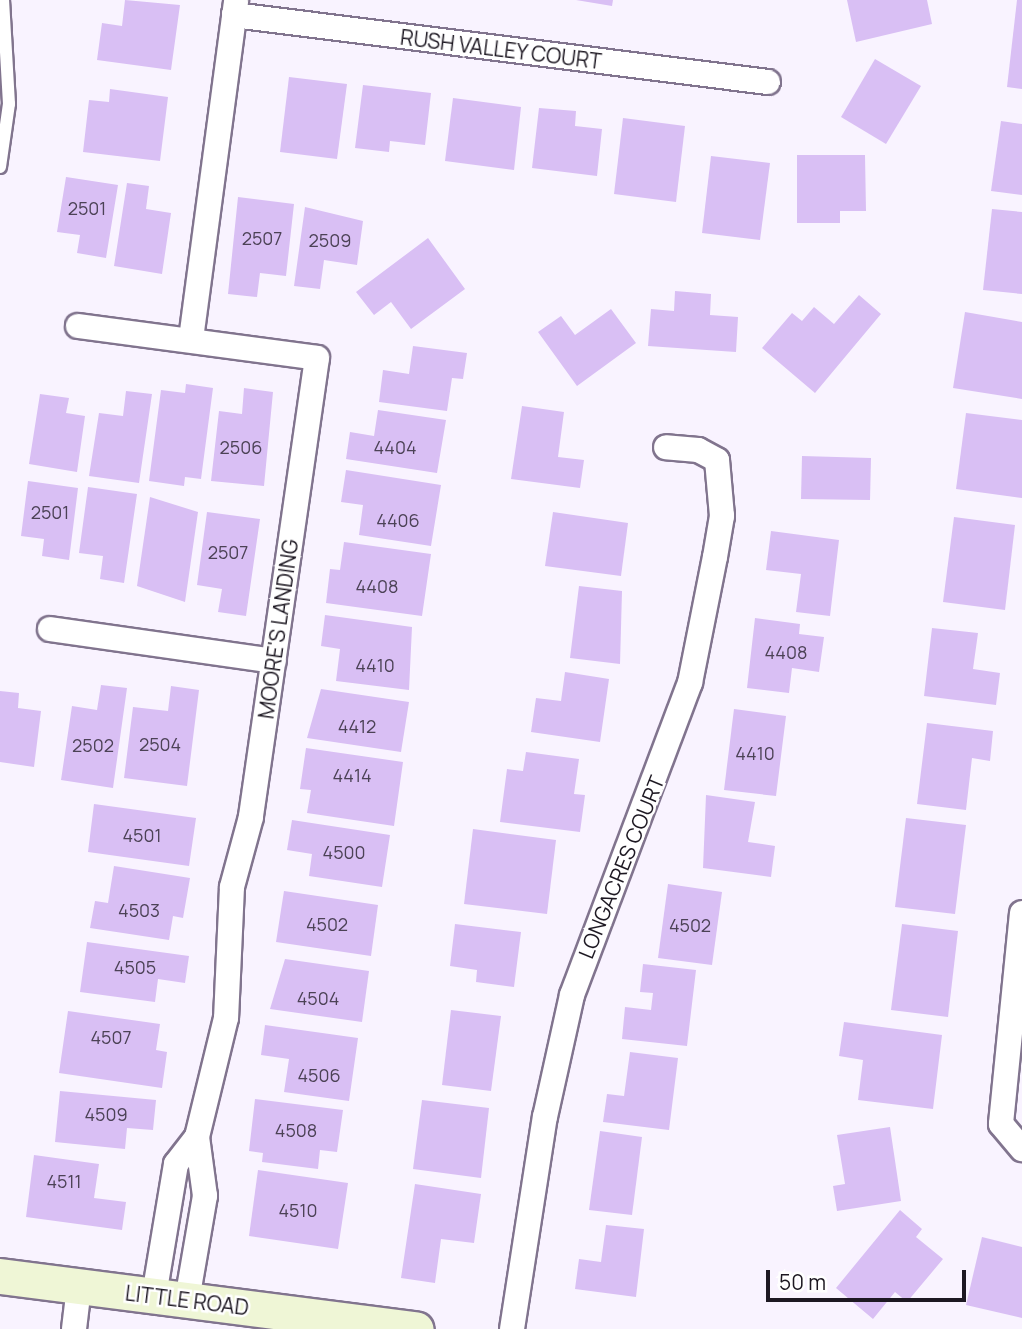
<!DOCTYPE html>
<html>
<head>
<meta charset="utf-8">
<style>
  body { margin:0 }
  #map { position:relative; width:1022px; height:1329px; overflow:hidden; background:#f9f3ff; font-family:Manrope,sans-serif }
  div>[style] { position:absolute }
  .building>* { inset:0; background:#d9bff4 }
  .roads { filter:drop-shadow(2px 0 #81748e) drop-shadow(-2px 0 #81748e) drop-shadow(0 2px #81748e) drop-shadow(0 -2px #81748e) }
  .lane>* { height:12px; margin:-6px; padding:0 6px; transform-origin:6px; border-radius:6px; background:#fff }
  .street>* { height:24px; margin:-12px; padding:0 12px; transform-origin:12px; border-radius:12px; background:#fff }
  .secondary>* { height:35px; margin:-17.5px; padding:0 17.5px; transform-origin:17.5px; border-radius:17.5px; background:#eff6d6 }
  span { translate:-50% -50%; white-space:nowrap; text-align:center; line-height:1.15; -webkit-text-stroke:5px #fff; paint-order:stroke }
  .number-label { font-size:18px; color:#4c4256 }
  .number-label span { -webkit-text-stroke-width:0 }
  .street-label { font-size:21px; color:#1d1822 }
  .scale { position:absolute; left:766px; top:1270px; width:200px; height:32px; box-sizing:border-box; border:4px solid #1d1822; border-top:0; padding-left:9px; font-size:21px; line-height:24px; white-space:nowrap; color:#1d1822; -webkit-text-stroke:5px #fff; paint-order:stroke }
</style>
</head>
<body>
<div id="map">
  <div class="building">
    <div style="clip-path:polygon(125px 0,180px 5px,171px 70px,97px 60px,102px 23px,122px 26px)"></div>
    <div style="clip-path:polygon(576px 0,613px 0,612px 6px)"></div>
    <div style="clip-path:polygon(847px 0,927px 0,932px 24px,856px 42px)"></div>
    <div style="clip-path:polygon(1017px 0,1022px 0,1022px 89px,1007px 87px)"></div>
    <div style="clip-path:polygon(875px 59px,921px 86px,886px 144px,841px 117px)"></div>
    <div style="clip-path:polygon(289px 77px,347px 84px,337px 159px,280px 152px)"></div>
    <div style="clip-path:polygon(363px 85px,431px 93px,425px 145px,390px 141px,389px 152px,355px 148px)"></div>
    <div style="clip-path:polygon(110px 89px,168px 97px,160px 161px,83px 152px,89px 100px,109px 102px)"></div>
    <div style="clip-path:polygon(453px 98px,521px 107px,514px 170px,445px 161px)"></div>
    <div style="clip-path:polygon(539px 108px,576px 111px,575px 126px,602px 129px,597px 176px,532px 168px)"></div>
    <div style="clip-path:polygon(623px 118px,685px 126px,676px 202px,614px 194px)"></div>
    <div style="clip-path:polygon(1001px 121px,1022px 124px,1022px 195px,991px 191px)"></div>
    <div style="clip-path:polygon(797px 155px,865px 155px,866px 211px,840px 211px,840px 223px,797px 223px)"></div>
    <div style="clip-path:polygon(711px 156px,770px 163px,760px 240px,702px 233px)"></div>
    <div style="clip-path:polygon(66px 177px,118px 185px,106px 258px,77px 253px,80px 235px,57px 232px)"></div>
    <div style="clip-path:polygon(127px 183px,149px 186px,146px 209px,171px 213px,162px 274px,114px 266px)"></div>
    <div style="clip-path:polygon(238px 197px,294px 204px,286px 276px,260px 273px,257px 297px,228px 294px)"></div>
    <div style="clip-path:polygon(305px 207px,363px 221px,357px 265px,324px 260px,320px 289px,294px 286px)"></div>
    <div style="clip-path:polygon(992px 209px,1022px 212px,1022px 294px,983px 290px)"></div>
    <div style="clip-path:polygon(428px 238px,465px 289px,411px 329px,391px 302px,374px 315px,356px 292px)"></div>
    <div style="clip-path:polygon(675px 291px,711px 294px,710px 315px,738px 317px,736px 352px,648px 346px,651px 309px,674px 311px)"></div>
    <div style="clip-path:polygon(859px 295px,881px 314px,815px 393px,762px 348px,792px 313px,802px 321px,814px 307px,834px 324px)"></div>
    <div style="clip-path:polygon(611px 309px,636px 343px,577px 386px,538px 332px,561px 316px,575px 335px)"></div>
    <div style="clip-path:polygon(965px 312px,1022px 322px,1022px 399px,953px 388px)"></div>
    <div style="clip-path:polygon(413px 346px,467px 353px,463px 379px,452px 378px,447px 411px,379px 402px,383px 370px,409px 374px)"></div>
    <div style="clip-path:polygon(186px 384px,213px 388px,201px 479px,185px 477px,184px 486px,149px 481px,161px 390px,185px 393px)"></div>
    <div style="clip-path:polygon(244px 388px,273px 392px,264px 486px,211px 481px,219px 411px,242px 414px)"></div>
    <div style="clip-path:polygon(126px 391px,152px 394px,139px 483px,89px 476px,99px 413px,123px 416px)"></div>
    <div style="clip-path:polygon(40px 394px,69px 398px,66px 413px,85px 416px,77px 472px,29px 464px)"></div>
    <div style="clip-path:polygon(522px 406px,564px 412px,558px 457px,584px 460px,580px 488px,511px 479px)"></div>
    <div style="clip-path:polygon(378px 410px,446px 420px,437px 473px,346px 459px,350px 432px,374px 436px)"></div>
    <div style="clip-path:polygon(966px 413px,1022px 420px,1022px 498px,956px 489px)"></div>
    <div style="clip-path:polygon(802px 456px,871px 458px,870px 500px,801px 499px)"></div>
    <div style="clip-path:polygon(346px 470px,441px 485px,431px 546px,359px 535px,363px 505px,341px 502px)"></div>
    <div style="clip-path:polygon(28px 481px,78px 488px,69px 560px,42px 556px,44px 539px,21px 536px)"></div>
    <div style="clip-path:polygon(88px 487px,137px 494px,124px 583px,100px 579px,103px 556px,79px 553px)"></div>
    <div style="clip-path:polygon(150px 497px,198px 512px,185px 602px,137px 586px)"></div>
    <div style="clip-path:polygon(207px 512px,260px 519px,246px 616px,218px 612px,222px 589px,197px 585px)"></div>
    <div style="clip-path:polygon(553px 512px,628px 523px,621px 576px,545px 566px)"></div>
    <div style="clip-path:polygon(954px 517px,1015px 525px,1005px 610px,943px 602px)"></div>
    <div style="clip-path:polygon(771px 531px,839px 540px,830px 616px,796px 612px,801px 574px,766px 570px)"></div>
    <div style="clip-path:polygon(344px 542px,431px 554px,422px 616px,326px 603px,330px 569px,340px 570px)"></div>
    <div style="clip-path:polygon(579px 586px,622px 591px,620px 664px,570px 658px)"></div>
    <div style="clip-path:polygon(325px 615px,412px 627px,409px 690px,336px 681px,340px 649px,321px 646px)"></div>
    <div style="clip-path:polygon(755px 618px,800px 624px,799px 634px,824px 637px,819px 672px,792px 668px,789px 693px,747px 688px)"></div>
    <div style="clip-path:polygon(932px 628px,978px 633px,973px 669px,1000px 673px,996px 705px,924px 696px)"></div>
    <div style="clip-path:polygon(565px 672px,609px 679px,600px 742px,531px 732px,536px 698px,561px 701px)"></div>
    <div style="clip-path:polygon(101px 685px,127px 688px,113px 788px,61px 780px,72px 706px,97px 710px)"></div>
    <div style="clip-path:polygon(171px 686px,199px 690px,187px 786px,124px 778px,133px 707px,168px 711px)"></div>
    <div style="clip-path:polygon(321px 689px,409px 702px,401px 752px,307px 738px)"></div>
    <div style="clip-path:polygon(0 691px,19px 693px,18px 708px,41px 711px,34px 767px,0 762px)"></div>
    <div style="clip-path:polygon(734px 709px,786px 716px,776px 796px,724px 790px)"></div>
    <div style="clip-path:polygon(927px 723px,993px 731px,990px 761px,972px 758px,966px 810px,917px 804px)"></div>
    <div style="clip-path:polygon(306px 748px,403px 762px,394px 826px,307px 813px,311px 790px,300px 789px)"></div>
    <div style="clip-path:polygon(526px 752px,579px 759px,574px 794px,585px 795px,580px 832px,500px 822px,507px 769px,523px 771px)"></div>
    <div style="clip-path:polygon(706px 795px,755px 802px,748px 842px,775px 846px,771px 877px,703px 868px)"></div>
    <div style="clip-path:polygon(94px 804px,196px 818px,189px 866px,88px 852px)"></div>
    <div style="clip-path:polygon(906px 818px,966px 825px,955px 914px,895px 907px)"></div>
    <div style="clip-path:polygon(292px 820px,390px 835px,382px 887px,309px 876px,312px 854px,287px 850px)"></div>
    <div style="clip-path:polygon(473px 829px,556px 840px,547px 914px,464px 904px)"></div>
    <div style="clip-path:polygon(114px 866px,190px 878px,183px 918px,173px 916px,169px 940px,90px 928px,95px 901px,108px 903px)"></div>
    <div style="clip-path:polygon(668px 884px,722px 892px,712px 965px,658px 958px)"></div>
    <div style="clip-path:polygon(284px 891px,378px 905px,371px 956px,276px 942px)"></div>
    <div style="clip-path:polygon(455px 924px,521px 932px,514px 987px,476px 982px,477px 970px,450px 966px)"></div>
    <div style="clip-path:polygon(902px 924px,958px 931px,948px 1017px,891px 1010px)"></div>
    <div style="clip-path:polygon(87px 942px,189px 956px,185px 983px,158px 979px,155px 1002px,80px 992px)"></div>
    <div style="clip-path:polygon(285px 959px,369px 971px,362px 1022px,270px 1009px)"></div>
    <div style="clip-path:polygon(643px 964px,696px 970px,687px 1046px,622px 1039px,625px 1007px,651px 1010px,653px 993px,640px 992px)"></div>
    <div style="clip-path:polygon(451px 1010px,501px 1016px,491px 1091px,442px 1085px)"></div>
    <div style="clip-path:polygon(68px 1011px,160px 1024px,156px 1050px,167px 1052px,162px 1088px,59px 1073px)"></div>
    <div style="clip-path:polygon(844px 1022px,942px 1035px,933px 1109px,858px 1100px,863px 1060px,839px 1056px)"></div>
    <div style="clip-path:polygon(265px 1025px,358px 1038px,349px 1101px,284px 1092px,289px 1059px,261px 1055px)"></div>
    <div style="clip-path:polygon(630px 1052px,678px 1058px,669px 1130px,603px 1122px,607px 1094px,624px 1096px)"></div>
    <div style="clip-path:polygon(60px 1091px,156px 1100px,153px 1130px,127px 1128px,125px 1149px,55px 1142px)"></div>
    <div style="clip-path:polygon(255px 1099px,343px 1110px,337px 1152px,320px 1150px,318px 1169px,262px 1162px,263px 1153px,249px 1151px)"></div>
    <div style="clip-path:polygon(422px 1100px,489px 1108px,481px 1178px,413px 1169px)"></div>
    <div style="clip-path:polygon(890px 1127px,901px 1201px,837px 1211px,833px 1186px,845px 1184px,837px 1135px)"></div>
    <div style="clip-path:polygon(600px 1131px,642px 1137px,632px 1215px,589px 1210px)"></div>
    <div style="clip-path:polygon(34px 1155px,99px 1164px,94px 1198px,126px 1202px,122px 1230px,26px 1217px)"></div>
    <div style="clip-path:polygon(258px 1170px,348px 1183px,338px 1249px,249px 1236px)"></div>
    <div style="clip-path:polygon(415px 1184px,481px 1194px,474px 1243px,441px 1239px,435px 1283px,401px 1278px)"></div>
    <div style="clip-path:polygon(900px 1210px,922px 1229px,916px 1237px,943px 1259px,907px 1302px,895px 1292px,873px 1319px,836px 1288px)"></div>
    <div style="clip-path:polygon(606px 1225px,644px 1229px,636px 1297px,575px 1289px,579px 1259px,601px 1262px)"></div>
    <div style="clip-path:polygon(982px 1237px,1022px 1247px,1022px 1318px,966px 1305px)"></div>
  </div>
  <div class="roads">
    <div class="lane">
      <div style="left:0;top:167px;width:64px;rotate:-81.9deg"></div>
      <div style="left:9px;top:104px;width:104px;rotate:-93.3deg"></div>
    </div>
    <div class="street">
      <div style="left:234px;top:15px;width:538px;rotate:7.15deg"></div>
      <div style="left:78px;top:326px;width:241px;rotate:7.6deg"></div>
      <div style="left:317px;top:358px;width:464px;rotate:98.2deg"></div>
      <div style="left:251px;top:817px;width:73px;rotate:105.2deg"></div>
      <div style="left:232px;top:887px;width:131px;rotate:92.6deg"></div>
      <div style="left:226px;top:1018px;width:122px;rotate:103.7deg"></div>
      <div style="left:197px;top:1137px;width:34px;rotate:128deg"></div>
      <div style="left:176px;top:1164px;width:134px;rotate:99.5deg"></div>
      <div style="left:191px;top:339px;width:341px;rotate:-82.4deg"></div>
      <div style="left:50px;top:629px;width:226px;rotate:8.1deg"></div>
      <div style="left:1022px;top:913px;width:212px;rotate:95.7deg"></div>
      <div style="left:1001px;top:1124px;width:33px;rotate:50deg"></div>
      <div style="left:187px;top:1300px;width:106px;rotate:-80.2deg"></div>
      <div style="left:205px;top:1196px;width:60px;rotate:-97.7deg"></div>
      <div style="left:74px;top:1329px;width:42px;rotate:-83.2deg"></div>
      <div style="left:512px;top:1329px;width:215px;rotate:-81.2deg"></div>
      <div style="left:545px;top:1117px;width:125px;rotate:-77.5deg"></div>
      <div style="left:572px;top:995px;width:334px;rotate:-69.3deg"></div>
      <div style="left:690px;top:683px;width:128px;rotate:-78.8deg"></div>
      <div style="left:715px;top:557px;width:42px;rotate:-80.3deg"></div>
      <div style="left:722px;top:516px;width:56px;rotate:-95.1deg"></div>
      <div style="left:717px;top:460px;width:21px;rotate:-152deg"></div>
      <div style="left:698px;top:450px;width:32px;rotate:-175deg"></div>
    </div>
    <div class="secondary">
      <div style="left:0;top:1276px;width:419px;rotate:7.3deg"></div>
    </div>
  </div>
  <div class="number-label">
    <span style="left:87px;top:208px">2501</span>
    <span style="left:262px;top:238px">2507</span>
    <span style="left:330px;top:240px">2509</span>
    <span style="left:241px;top:447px">2506</span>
    <span style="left:395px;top:447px">4404</span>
    <span style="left:50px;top:512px">2501</span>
    <span style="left:398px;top:520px">4406</span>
    <span style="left:228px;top:552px">2507</span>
    <span style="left:377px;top:586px">4408</span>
    <span style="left:786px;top:652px">4408</span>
    <span style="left:375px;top:665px">4410</span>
    <span style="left:357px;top:726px">4412</span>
    <span style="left:160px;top:744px">2504</span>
    <span style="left:93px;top:745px">2502</span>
    <span style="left:755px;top:753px">4410</span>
    <span style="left:352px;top:775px">4414</span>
    <span style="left:142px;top:835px">4501</span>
    <span style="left:344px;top:852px">4500</span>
    <span style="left:139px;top:910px">4503</span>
    <span style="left:327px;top:924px">4502</span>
    <span style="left:690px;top:925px">4502</span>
    <span style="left:135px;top:967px">4505</span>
    <span style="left:318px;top:998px">4504</span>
    <span style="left:111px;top:1037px">4507</span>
    <span style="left:319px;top:1075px">4506</span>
    <span style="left:106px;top:1114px">4509</span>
    <span style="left:296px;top:1130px">4508</span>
    <span style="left:64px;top:1181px">4511</span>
    <span style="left:298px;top:1210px">4510</span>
  </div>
  <div class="street-label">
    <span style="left:501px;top:49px;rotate:7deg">RUSH VALLEY COURT</span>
    <span style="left:278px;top:629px;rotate:-82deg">MOORE'S LANDING</span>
    <span style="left:621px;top:867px;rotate:-68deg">LONGACRES COURT</span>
    <span style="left:187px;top:1300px;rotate:7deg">LITTLE ROAD</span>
  </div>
  <div class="scale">50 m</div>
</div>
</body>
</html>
